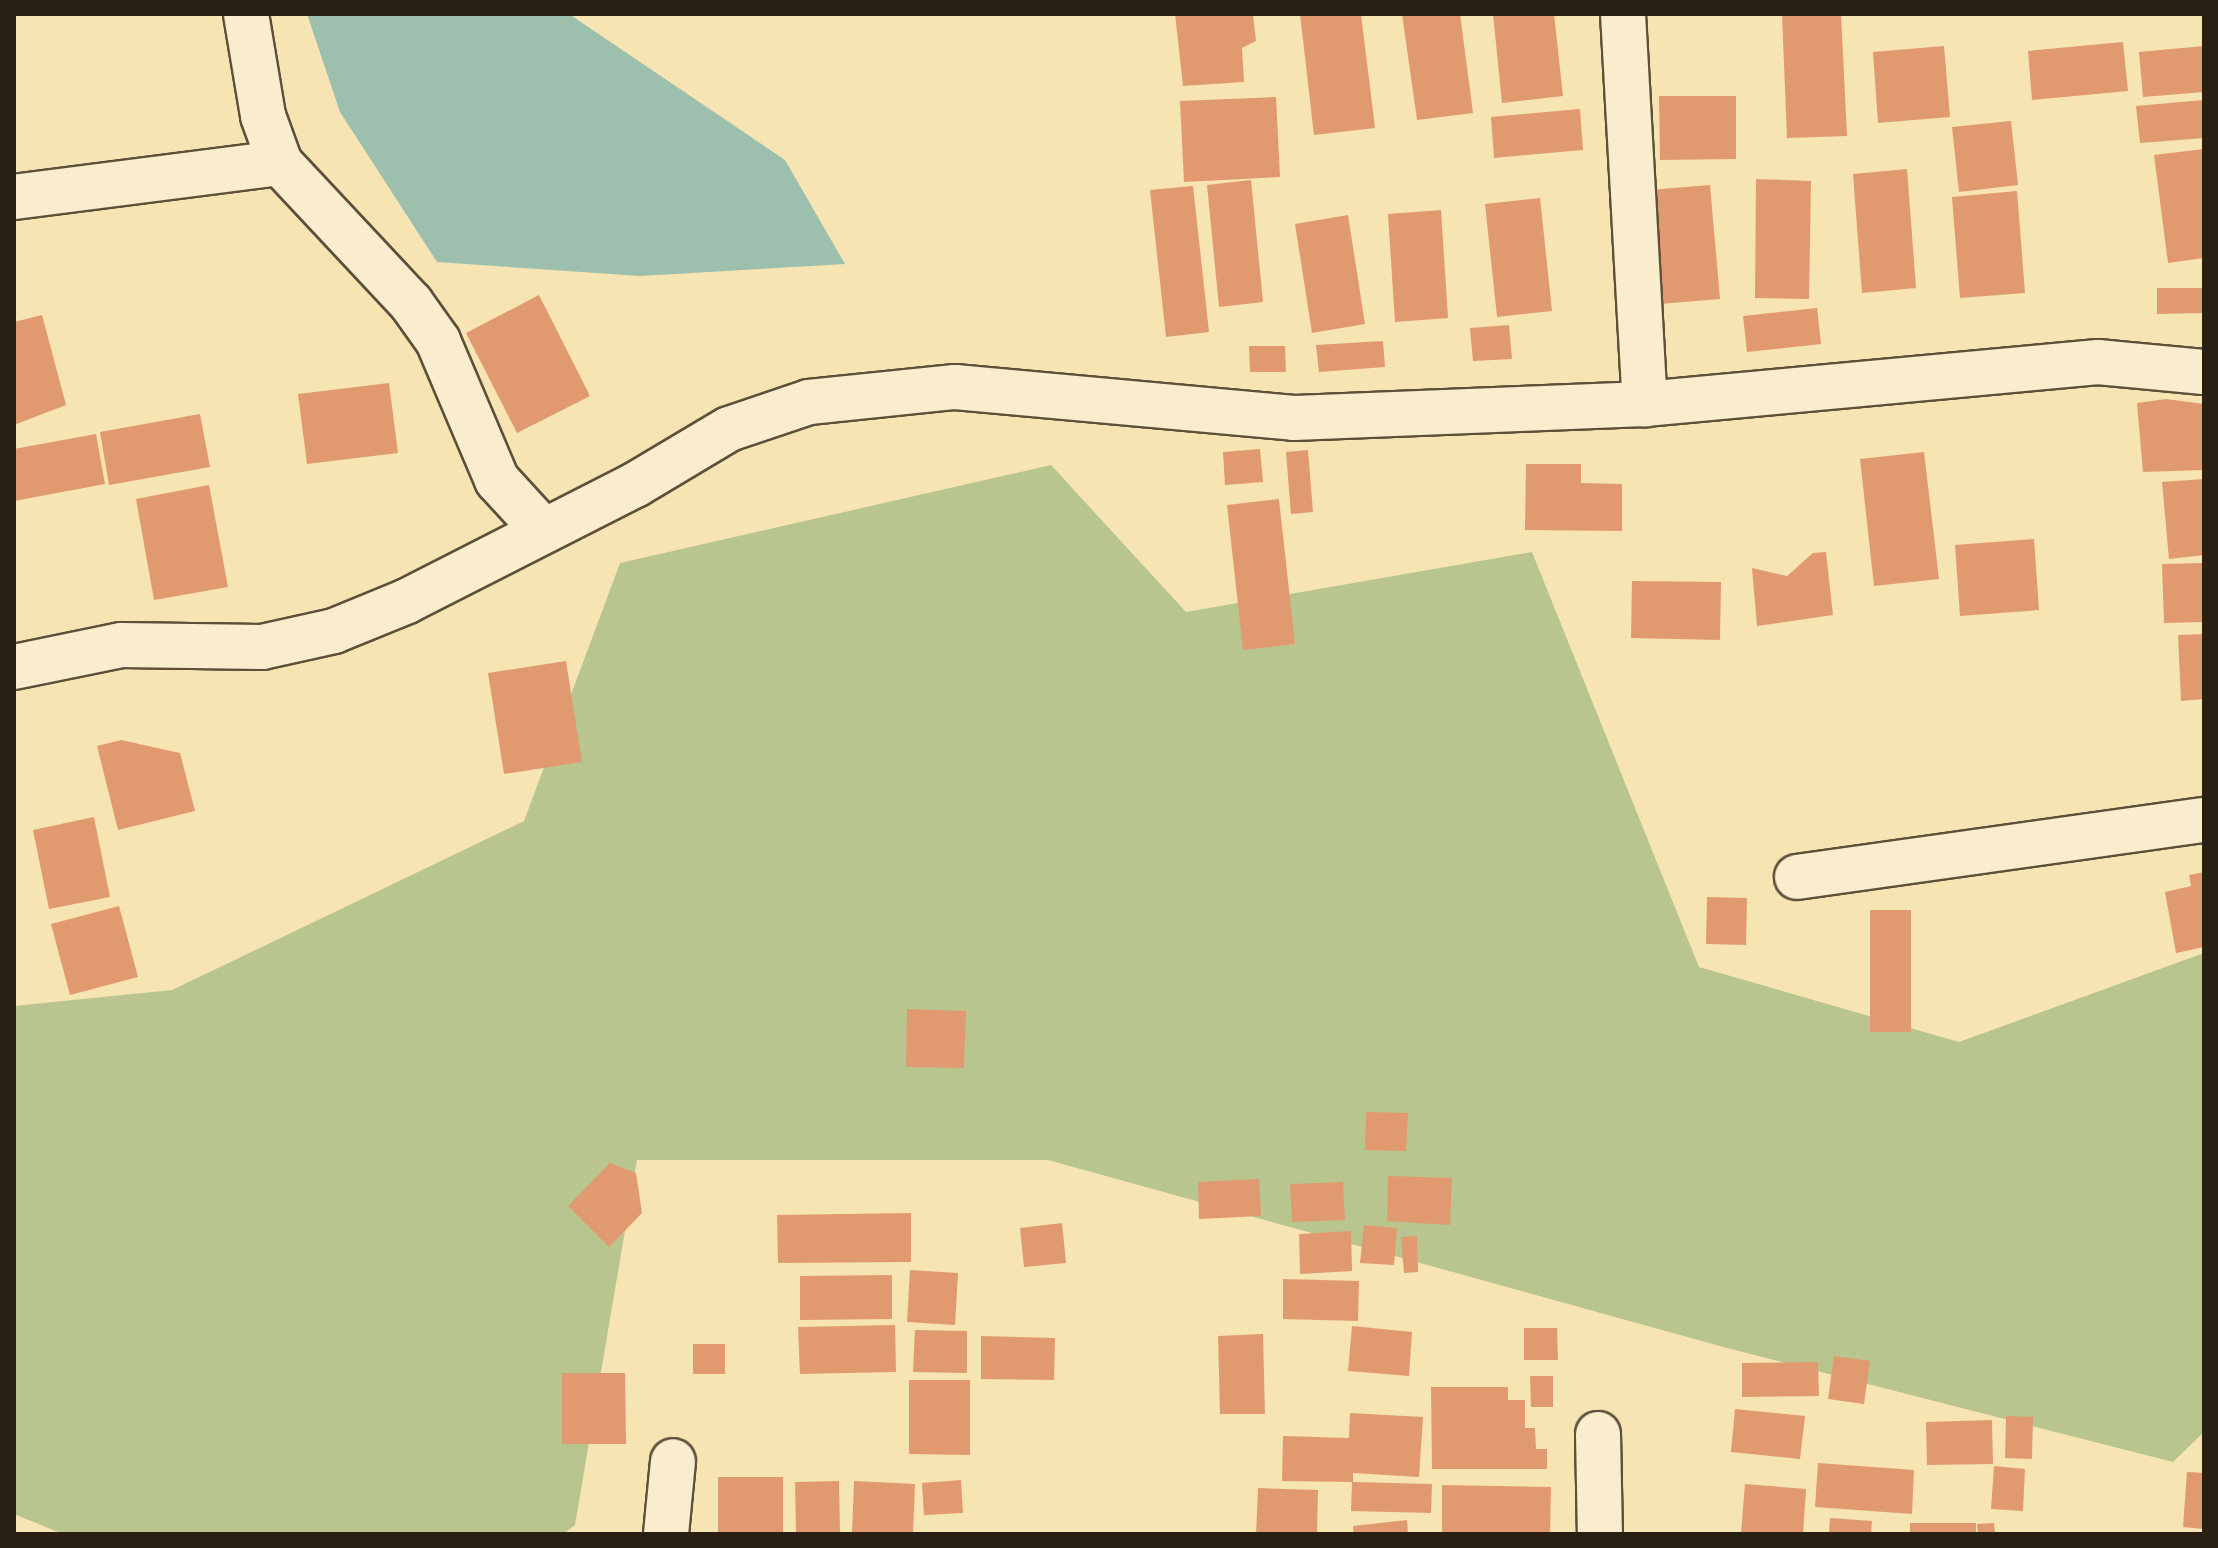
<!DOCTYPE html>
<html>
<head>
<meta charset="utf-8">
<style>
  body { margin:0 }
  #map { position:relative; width:2218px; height:1548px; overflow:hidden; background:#f6e4b2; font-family:"IM FELL Great Primer",serif }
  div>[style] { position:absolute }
  .green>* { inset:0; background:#b9c58f }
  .water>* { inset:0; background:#9dbfad }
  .building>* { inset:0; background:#e19a70 }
  .roads { filter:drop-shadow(2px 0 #5c503a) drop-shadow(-2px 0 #5c503a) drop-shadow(0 2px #5c503a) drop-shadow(0 -2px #5c503a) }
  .minor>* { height:44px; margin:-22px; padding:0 22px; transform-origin:22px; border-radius:22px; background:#f9edcd }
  span { translate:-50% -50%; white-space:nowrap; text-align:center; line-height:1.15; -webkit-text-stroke:7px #f9edcd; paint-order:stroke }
  .frame { position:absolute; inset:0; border:16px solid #291f12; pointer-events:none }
</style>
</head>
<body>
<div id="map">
  <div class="green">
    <div style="clip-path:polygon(1051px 465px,1186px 612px,1532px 552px,1699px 967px,1959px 1042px,2204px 953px,2204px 1432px,2173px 1462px,1727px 1348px,1048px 1160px,637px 1160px,575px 1525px,563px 1534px,63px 1534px,14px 1514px,14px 1006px,172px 990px,524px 821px,620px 563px)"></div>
  </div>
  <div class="water">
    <div style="clip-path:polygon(307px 14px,569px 14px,785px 160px,845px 264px,640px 276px,437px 262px,340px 112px)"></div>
  </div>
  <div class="building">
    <div style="clip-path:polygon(1175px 14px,1253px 14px,1256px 41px,1242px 48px,1244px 82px,1183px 86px)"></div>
    <div style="clip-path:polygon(1300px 14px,1361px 14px,1375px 128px,1314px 135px)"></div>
    <div style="clip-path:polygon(1402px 14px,1460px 14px,1473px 113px,1417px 120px)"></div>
    <div style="clip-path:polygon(1493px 14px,1554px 14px,1563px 96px,1502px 103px)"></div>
    <div style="clip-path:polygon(1782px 14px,1841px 14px,1847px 136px,1787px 138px)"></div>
    <div style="clip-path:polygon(2123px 42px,2128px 91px,2032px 100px,2028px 51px)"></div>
    <div style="clip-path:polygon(1944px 46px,1950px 117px,1878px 123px,1873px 52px)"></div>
    <div style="clip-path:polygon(2204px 46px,2204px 92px,2143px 97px,2139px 52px)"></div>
    <div style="clip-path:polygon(1659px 96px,1736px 96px,1736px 159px,1660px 160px)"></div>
    <div style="clip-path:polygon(1276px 97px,1280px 177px,1184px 182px,1180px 101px)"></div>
    <div style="clip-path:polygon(2204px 100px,2204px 138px,2140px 143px,2136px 106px)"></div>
    <div style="clip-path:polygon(1580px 109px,1583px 150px,1494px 158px,1491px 117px)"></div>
    <div style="clip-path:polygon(2011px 121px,2018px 185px,1959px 192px,1952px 127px)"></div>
    <div style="clip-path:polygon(2204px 149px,2204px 258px,2168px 263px,2154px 155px)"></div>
    <div style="clip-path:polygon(1907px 169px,1916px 288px,1862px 293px,1853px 174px)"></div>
    <div style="clip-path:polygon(1756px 179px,1811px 181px,1809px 299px,1755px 298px)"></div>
    <div style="clip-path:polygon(1251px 180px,1263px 302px,1219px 307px,1207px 185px)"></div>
    <div style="clip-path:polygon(1710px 185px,1720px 299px,1660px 304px,1649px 190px)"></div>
    <div style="clip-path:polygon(1193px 186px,1209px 332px,1166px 337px,1150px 190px)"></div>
    <div style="clip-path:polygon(2017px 191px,2025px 293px,1960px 298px,1952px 197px)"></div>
    <div style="clip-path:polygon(1540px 198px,1552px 311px,1497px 317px,1485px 204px)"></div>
    <div style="clip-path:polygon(1441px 210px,1448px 318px,1395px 322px,1388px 214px)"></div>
    <div style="clip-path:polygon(1348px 215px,1365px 324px,1312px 333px,1295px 224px)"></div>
    <div style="clip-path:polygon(2157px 288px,2204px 288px,2204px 313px,2157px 314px)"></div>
    <div style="clip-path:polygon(539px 295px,590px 396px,517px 433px,466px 333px)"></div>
    <div style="clip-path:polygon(1817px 308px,1821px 344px,1747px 352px,1743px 316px)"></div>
    <div style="clip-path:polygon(42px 315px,66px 405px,14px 425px,14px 322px)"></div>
    <div style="clip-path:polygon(1509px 325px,1512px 359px,1473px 361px,1470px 328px)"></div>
    <div style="clip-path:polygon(1383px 341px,1385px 367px,1319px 372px,1316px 345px)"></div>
    <div style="clip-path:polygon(1249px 346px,1285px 346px,1286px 372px,1250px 372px)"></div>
    <div style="clip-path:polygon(389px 383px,398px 453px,307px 464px,298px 394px)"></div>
    <div style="clip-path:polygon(2166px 399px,2204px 404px,2204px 470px,2143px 472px,2137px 403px)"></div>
    <div style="clip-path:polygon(200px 414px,210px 467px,109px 485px,100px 432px)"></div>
    <div style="clip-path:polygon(96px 434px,105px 484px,14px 501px,14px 449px)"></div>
    <div style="clip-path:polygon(1260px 449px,1263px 482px,1225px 485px,1223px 452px)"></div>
    <div style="clip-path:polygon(1308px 450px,1313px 512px,1291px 514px,1286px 452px)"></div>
    <div style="clip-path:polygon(1924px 452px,1939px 579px,1874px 586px,1860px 459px)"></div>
    <div style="clip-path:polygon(1526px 464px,1581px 464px,1581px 483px,1622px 484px,1622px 531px,1525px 530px)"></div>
    <div style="clip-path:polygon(2204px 479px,2204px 555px,2169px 559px,2162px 482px)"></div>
    <div style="clip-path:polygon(209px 485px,228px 587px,154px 600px,136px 499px)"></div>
    <div style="clip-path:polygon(1279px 499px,1295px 644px,1243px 650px,1227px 505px)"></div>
    <div style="clip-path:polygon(2034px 539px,2039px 610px,1960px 616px,1955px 545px)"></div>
    <div style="clip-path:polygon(1826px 552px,1833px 615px,1757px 626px,1752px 568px,1787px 576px,1813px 553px)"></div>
    <div style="clip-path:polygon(2204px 563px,2204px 622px,2164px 623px,2162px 564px)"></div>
    <div style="clip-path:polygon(1632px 581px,1721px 582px,1720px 640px,1631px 638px)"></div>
    <div style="clip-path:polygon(2204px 634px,2204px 699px,2181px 701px,2178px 635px)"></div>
    <div style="clip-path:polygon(566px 661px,582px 762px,504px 774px,488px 673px)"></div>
    <div style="clip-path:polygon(121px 740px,180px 753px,195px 811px,118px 830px,97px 746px)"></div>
    <div style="clip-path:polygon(94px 817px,110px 897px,49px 909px,33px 830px)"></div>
    <div style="clip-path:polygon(2204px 872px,2204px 947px,2176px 953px,2165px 892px,2191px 886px,2189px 875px)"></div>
    <div style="clip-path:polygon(1707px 897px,1747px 898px,1746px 945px,1706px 944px)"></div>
    <div style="clip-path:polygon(119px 906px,138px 977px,70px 995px,51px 924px)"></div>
    <div style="clip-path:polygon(1870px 910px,1911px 910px,1911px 1032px,1870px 1032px)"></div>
    <div style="clip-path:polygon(907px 1009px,966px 1011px,964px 1068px,906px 1067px)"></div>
    <div style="clip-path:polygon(1366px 1112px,1408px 1113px,1406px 1151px,1365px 1150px)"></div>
    <div style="clip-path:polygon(610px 1163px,636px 1173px,642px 1213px,609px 1247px,568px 1206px)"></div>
    <div style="clip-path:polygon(1388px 1176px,1452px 1178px,1450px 1225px,1387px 1221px)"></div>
    <div style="clip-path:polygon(1259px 1179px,1261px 1216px,1199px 1219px,1198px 1182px)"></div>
    <div style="clip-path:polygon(1343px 1182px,1345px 1220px,1292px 1222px,1290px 1184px)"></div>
    <div style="clip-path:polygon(911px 1213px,911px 1262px,778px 1263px,777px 1215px)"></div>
    <div style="clip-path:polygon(1062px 1223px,1066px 1263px,1024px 1267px,1020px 1228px)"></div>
    <div style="clip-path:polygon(1364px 1225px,1397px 1228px,1394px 1265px,1360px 1263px)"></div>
    <div style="clip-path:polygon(1351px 1231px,1352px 1271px,1300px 1274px,1299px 1234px)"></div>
    <div style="clip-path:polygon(1417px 1236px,1418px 1272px,1404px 1273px,1401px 1237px)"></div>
    <div style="clip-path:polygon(910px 1270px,958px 1273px,955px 1325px,907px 1322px)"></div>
    <div style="clip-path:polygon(892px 1275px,892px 1319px,800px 1320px,800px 1276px)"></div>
    <div style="clip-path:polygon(1283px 1279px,1359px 1281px,1358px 1321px,1283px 1319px)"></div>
    <div style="clip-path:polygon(895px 1325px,896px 1372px,800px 1374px,798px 1327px)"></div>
    <div style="clip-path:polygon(1352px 1326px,1412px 1332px,1409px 1376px,1348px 1371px)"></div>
    <div style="clip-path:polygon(1524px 1328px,1557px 1328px,1558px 1360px,1524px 1360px)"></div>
    <div style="clip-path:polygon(915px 1330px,967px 1331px,967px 1373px,913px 1372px)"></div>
    <div style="clip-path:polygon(1263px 1334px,1265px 1414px,1220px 1414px,1218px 1336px)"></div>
    <div style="clip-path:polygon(981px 1336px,1055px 1338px,1054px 1380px,981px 1379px)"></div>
    <div style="clip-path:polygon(693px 1344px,725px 1344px,725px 1374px,693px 1374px)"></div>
    <div style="clip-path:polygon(1834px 1356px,1870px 1361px,1864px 1404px,1828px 1399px)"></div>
    <div style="clip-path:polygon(1818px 1362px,1819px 1396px,1742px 1397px,1742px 1363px)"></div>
    <div style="clip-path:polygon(562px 1373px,625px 1373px,626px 1444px,562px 1444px)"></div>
    <div style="clip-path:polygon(1530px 1376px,1553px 1376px,1553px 1407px,1531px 1407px)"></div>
    <div style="clip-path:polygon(909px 1380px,970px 1380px,970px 1455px,909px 1454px)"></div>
    <div style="clip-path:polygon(1431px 1387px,1508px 1387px,1508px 1400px,1525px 1400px,1525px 1428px,1535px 1428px,1536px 1449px,1547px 1449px,1547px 1469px,1432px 1469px)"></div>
    <div style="clip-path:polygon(1735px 1409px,1805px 1416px,1800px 1459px,1731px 1452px)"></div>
    <div style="clip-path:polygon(1350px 1413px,1423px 1417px,1419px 1477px,1353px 1473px,1353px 1482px,1432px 1484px,1431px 1513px,1351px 1511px,1352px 1482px,1282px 1481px,1283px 1436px,1349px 1438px)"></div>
    <div style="clip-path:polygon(2006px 1416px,2033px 1417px,2032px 1459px,2005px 1458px)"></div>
    <div style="clip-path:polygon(1992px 1420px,1993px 1464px,1927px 1465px,1926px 1422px)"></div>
    <div style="clip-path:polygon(1818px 1463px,1914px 1470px,1912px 1514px,1815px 1507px)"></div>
    <div style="clip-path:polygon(1994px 1466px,2025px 1469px,2023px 1511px,1991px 1509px)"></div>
    <div style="clip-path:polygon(2187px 1472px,2204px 1473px,2204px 1529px,2183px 1527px)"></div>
    <div style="clip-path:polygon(718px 1477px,783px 1477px,783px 1534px,718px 1534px)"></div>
    <div style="clip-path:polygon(961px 1480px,963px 1513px,924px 1515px,922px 1483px)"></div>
    <div style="clip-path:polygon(839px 1481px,840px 1534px,796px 1534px,795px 1482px)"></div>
    <div style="clip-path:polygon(854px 1481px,915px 1484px,913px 1534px,852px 1534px)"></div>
    <div style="clip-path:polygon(1745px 1484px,1806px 1489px,1803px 1534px,1741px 1534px)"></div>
    <div style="clip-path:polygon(1442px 1485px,1551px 1487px,1550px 1534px,1442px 1534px)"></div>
    <div style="clip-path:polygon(1258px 1488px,1318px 1490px,1317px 1534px,1256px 1534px)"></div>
    <div style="clip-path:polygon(1830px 1518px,1872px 1521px,1871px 1534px,1829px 1534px)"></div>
    <div style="clip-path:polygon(1407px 1520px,1408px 1534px,1354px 1534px,1353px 1526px)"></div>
    <div style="clip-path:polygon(1910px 1523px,1976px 1523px,1976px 1534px,1910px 1534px)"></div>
    <div style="clip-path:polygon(1994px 1523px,1995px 1534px,1978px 1534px,1977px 1524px)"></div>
  </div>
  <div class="roads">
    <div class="minor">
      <div style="left:246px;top:14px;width:103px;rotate:80.5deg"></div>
      <div style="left:263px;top:116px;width:50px;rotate:70.1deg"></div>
      <div style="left:280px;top:163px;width:192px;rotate:46.9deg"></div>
      <div style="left:411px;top:303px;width:47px;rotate:54.6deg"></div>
      <div style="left:438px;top:341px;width:151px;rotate:67deg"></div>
      <div style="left:497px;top:480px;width:67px;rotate:47.4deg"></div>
      <div style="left:1623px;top:14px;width:391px;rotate:86.8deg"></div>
      <div style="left:14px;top:197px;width:268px;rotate:-7.3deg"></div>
      <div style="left:14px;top:667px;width:109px;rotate:-11.6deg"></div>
      <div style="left:121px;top:645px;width:141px;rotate:0.8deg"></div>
      <div style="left:262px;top:647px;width:74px;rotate:-12.5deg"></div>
      <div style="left:334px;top:631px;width:79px;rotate:-22.3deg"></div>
      <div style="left:407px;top:601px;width:256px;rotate:-27deg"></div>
      <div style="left:635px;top:485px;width:109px;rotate:-30.8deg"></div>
      <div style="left:729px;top:429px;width:84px;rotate:-18.6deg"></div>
      <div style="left:809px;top:402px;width:147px;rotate:-5.9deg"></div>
      <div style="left:955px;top:387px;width:340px;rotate:5.2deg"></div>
      <div style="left:1294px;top:418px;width:351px;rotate:-2.3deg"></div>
      <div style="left:1645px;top:404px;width:455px;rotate:-5.3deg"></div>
      <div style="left:2098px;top:362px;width:106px;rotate:5.4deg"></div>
      <div style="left:1797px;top:877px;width:411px;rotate:-8deg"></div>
      <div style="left:1598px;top:1434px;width:100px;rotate:88.9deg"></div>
      <div style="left:666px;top:1534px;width:73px;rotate:-84.5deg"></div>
    </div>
  </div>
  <div class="frame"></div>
</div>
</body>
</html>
